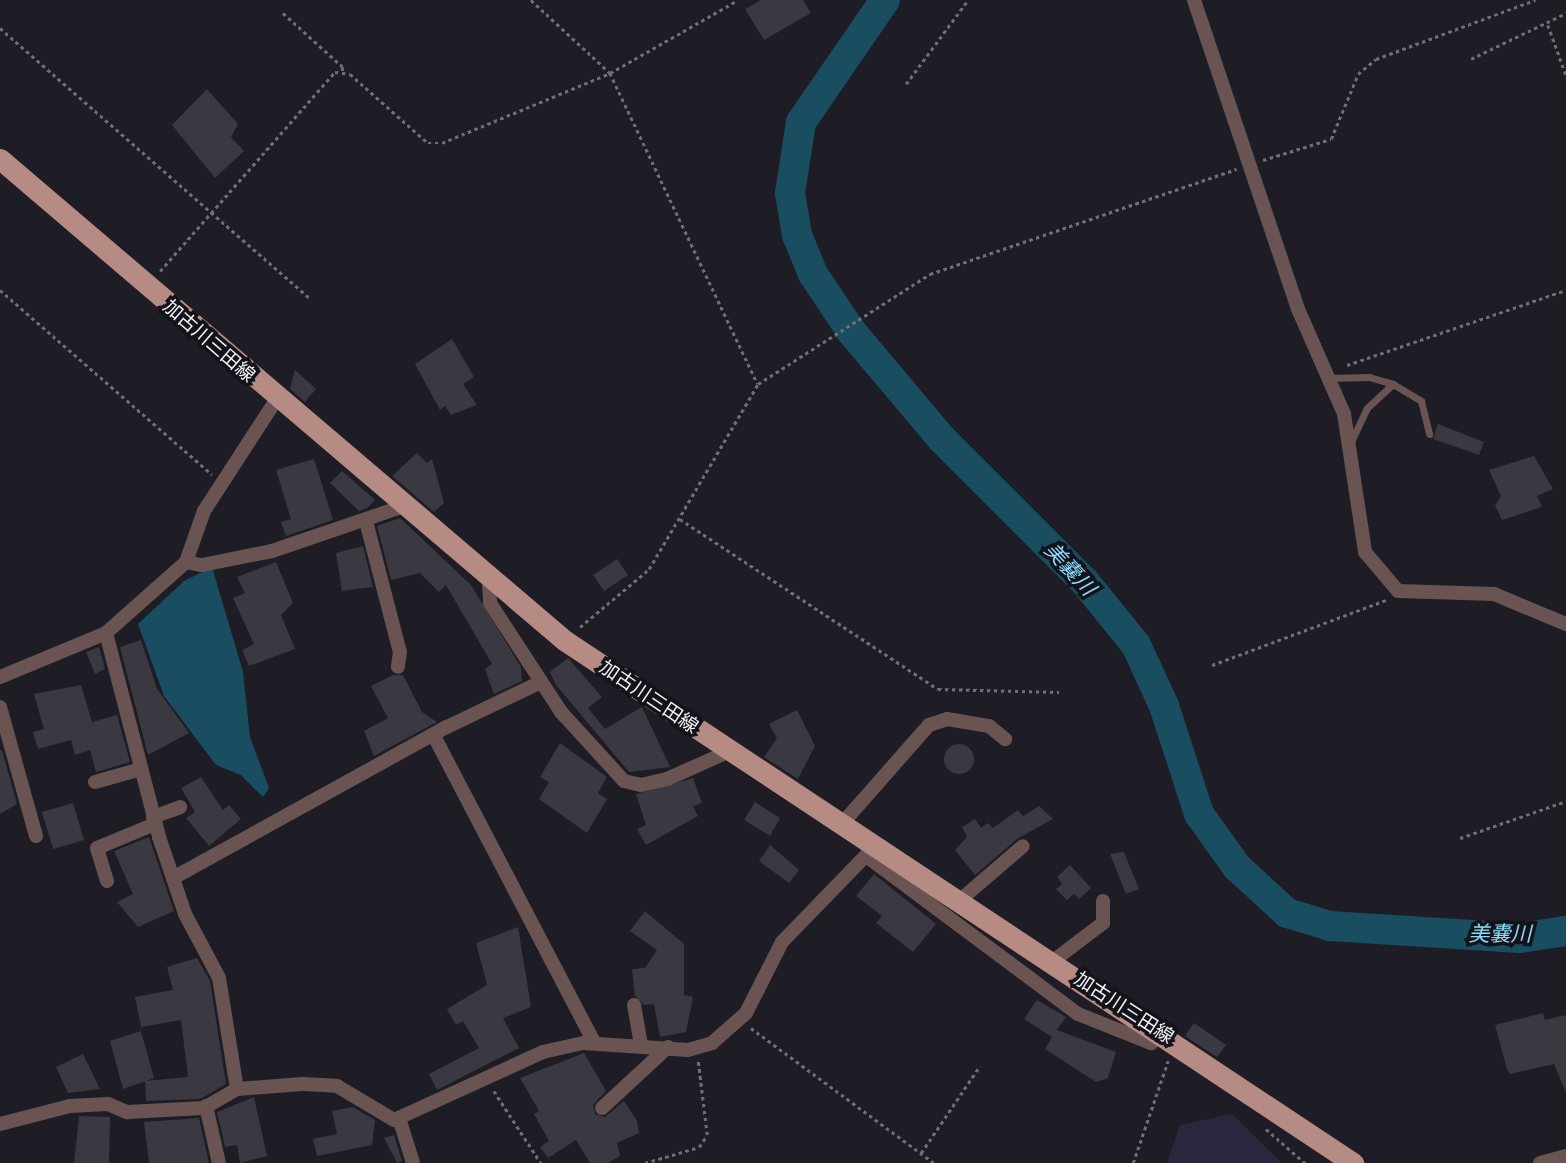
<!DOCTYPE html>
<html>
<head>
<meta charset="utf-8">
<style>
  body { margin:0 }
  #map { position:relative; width:1566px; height:1163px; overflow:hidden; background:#1e1c24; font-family:Cabin,"Noto Sans JP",sans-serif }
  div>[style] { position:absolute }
  .green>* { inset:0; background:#2b253e }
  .water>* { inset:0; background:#194d60 }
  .river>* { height:30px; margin:-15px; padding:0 15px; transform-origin:15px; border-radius:15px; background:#194d60 }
  .building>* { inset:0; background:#3a3941 }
  .round { border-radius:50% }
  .path>* { height:2.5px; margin-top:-1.25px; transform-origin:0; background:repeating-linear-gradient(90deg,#706f76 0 3.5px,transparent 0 7px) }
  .lane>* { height:7px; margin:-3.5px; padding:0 3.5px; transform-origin:3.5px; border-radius:3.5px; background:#695451 }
  .street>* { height:14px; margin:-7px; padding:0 7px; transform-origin:7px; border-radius:7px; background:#695451 }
  .primary>* { height:21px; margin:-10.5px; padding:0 10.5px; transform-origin:10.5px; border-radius:10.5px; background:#b58b84 }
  span { translate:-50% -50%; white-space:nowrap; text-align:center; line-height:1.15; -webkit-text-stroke:7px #15131a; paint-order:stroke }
  .street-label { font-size:19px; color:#f4f3f9 }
  .water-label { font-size:21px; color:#8adcfe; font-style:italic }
</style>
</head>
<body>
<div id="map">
  <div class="green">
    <div style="clip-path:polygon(1232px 1114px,1282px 1163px,1167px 1163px,1180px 1125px)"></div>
  </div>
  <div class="water">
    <div style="clip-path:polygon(212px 567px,243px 672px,250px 737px,269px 788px,263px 797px,241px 775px,216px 765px,164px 696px,138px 624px,184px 581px)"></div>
  </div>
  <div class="river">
    <div style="left:885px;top:0;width:148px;rotate:124.5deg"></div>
    <div style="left:801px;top:122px;width:72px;rotate:98.8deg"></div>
    <div style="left:790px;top:193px;width:43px;rotate:80.5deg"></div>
    <div style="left:797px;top:235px;width:42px;rotate:67.7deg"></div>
    <div style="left:813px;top:274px;width:69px;rotate:56.3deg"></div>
    <div style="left:851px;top:331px;width:141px;rotate:49.9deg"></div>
    <div style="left:942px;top:439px;width:202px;rotate:45deg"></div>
    <div style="left:1085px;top:582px;width:81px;rotate:51deg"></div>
    <div style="left:1136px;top:645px;width:67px;rotate:65.3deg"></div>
    <div style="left:1164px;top:706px;width:114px;rotate:72deg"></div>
    <div style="left:1199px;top:814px;width:65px;rotate:54.4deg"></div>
    <div style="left:1237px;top:867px;width:68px;rotate:42.6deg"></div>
    <div style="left:1287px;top:913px;width:45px;rotate:16.8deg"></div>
    <div style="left:1330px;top:926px;width:190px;rotate:3.6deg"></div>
    <div style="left:1520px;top:938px;width:47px;rotate:-8.7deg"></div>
  </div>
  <div class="building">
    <div style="clip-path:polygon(761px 0,803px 0,811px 13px,764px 40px,745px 9px)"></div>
    <div style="clip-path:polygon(207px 89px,238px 124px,231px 137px,244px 151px,215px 178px,172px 125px)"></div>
    <div style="clip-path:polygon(452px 339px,474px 377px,463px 384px,477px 405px,451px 415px,445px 406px,440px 410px,415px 364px)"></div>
    <div style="clip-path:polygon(295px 370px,316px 389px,305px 402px,290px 389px)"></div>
    <div style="clip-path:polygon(1438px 424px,1484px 442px,1479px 455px,1433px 439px)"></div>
    <div style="clip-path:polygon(417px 453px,427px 463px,432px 459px,444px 503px,434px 512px,392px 476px)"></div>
    <div style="clip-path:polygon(1534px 456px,1553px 489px,1537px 496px,1542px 507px,1502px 520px,1495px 505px,1501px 496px,1489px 470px)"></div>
    <div style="clip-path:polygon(314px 459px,333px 520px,286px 536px,281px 522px,291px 519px,276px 470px)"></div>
    <div style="clip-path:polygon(342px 471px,375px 500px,367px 508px,359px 511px,330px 483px)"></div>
    <div style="clip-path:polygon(400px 518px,471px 585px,521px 667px,522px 681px,494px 694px,485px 669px,492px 664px,446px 585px,439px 592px,420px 573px,391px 580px,377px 526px)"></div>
    <div style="clip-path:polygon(363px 546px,373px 587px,342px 591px,336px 553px)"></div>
    <div style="clip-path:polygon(617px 559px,628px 575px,604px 591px,593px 575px)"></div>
    <div style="clip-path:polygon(276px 562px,293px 603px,281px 615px,295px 649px,249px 666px,242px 650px,254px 644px,233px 598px,245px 593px,237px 577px)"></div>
    <div style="clip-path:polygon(141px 640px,157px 689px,189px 733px,148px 755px,120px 647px)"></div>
    <div style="clip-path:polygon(99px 647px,105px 669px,95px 674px,86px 652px)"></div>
    <div style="clip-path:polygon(568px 658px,602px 697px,588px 708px,605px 729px,642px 707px,670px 767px,629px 772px,556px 685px,550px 672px)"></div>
    <div style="clip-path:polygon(393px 675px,403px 675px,422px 712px,437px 722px,374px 756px,364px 731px,388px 718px,371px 686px)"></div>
    <div style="clip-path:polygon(81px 685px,92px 722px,117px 715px,130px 762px,96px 772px,90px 750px,75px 755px,71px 740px,38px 749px,33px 732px,44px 729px,34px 694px)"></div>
    <div style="clip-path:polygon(797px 710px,815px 746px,798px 779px,764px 757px,777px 738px,769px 724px)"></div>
    <div style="clip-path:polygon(560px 743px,607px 777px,598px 793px,607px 799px,587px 833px,539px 799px,549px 782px,540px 777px)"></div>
    <div class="round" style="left:944px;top:744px;width:30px;height:30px"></div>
    <div style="clip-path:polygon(2px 750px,17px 804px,0 814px,0 750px)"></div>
    <div style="clip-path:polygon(201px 777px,223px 810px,229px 805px,241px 819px,209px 846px,186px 818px,195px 812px,181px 788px)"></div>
    <div style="clip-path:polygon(693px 778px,702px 803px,693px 806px,698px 816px,646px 845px,637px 829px,646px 825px,636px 794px)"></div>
    <div style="clip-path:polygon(755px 802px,780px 818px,770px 836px,744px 820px)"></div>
    <div style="clip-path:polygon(73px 803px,84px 840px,53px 849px,42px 812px)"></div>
    <div style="clip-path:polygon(1039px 806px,1053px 819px,1017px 839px,975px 875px,955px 850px,967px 837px,962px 827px,975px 819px,981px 828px,988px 823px,993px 828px,1018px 810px,1023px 816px)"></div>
    <div style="clip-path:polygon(149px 837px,174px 911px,138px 927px,117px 902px,133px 894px,114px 851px)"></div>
    <div style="clip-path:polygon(770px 845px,799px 870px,789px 883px,759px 861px)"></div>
    <div style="clip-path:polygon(1124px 852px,1139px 889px,1126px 894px,1110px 854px)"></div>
    <div style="clip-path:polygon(1070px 865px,1091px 888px,1079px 899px,1074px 894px,1067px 900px,1056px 889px,1062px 884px,1057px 877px)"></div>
    <div style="clip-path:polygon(874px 874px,936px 924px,913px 952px,876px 923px,882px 916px,856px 896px)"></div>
    <div style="clip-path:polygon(645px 911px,684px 944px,684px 995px,693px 997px,686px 1032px,660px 1037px,654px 1004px,644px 1005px,635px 996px,632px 969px,645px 968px,657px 950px,630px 931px)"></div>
    <div style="clip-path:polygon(518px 927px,531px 1007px,503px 1018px,519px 1048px,437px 1090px,429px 1074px,479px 1048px,463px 1021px,456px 1025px,447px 1009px,487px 985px,476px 943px)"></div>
    <div style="clip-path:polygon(197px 958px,210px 981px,226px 1084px,200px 1099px,146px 1101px,145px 1081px,188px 1077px,181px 1020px,141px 1027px,135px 997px,173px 990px,167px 967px)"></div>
    <div style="clip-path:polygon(1037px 1000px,1066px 1017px,1057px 1030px,1116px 1052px,1108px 1078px,1096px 1082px,1045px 1049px,1052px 1037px,1024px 1019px)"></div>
    <div style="clip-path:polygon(1543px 1013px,1545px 1020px,1566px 1015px,1566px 1093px,1554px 1064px,1510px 1074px,1507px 1069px,1495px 1025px)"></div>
    <div style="clip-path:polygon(1194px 1023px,1226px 1045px,1217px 1057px,1185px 1036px)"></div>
    <div style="clip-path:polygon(141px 1031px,154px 1078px,123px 1089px,110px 1041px)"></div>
    <div style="clip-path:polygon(584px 1053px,606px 1091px,593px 1105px,595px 1114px,605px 1117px,624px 1101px,637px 1121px,639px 1133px,617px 1143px,620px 1156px,608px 1163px,590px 1163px,576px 1140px,548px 1158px,540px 1147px,549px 1141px,534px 1114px,539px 1111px,520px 1078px)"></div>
    <div style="clip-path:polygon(83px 1054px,100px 1089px,68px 1093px,56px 1067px)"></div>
    <div style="clip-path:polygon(254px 1097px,267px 1156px,240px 1163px,237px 1145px,225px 1147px,217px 1112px)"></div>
    <div style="clip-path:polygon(353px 1107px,375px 1120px,372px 1145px,317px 1156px,313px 1139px,337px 1134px,332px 1111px)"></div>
    <div style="clip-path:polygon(79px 1116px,110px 1117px,109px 1163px,74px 1163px)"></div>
    <div style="clip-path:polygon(199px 1118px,209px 1163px,149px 1163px,144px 1122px)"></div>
    <div style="clip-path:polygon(394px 1135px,402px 1161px,397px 1163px,384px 1138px)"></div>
  </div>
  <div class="path">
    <div style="left:531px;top:0;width:108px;rotate:42.7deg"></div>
    <div style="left:610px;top:73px;width:344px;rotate:64.6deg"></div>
    <div style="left:283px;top:13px;width:81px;rotate:42deg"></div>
    <div style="left:343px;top:67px;width:6px;rotate:99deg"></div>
    <div style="left:1548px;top:25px;width:53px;rotate:70.2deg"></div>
    <div style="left:0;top:28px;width:410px;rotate:41.1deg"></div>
    <div style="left:1471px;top:59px;width:106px;rotate:-25.8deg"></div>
    <div style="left:906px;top:84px;width:104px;rotate:-53.6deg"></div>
    <div style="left:1263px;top:160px;width:71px;rotate:-17.2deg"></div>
    <div style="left:1331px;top:139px;width:70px;rotate:-67.4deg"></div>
    <div style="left:1358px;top:74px;width:23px;rotate:-40deg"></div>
    <div style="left:1376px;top:59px;width:170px;rotate:-20.4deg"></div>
    <div style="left:160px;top:271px;width:265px;rotate:-48.7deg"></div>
    <div style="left:335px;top:72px;width:15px;rotate:8deg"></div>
    <div style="left:350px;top:74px;width:104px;rotate:41.5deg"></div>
    <div style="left:428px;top:143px;width:14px"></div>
    <div style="left:442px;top:143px;width:182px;rotate:-22.6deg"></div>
    <div style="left:610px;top:73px;width:147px;rotate:-29.7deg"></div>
    <div style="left:0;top:290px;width:281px;rotate:41deg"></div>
    <div style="left:1347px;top:365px;width:231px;rotate:-18.9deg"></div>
    <div style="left:680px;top:519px;width:309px;rotate:33.4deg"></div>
    <div style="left:938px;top:689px;width:121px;rotate:1.4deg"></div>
    <div style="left:580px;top:627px;width:90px;rotate:-40deg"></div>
    <div style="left:649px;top:569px;width:215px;rotate:-59.5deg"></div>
    <div style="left:758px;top:384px;width:204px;rotate:-32.6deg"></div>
    <div style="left:930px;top:274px;width:324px;rotate:-18.9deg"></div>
    <div style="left:1212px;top:665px;width:186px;rotate:-20.5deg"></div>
    <div style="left:1460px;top:838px;width:112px;rotate:-19.2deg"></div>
    <div style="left:751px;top:1028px;width:227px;rotate:36.4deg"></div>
    <div style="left:494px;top:1091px;width:86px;rotate:56.9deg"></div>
    <div style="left:1266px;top:1129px;width:52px;rotate:41.1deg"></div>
    <div style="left:921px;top:1153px;width:105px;rotate:-55.9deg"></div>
    <div style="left:645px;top:1163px;width:56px;rotate:-16.5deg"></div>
    <div style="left:699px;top:1147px;width:14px;rotate:-56deg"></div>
    <div style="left:707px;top:1135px;width:75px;rotate:-96.9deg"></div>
    <div style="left:1133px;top:1163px;width:108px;rotate:-71.1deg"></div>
  </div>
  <div class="lane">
    <div style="left:1328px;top:378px;width:41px;rotate:-1.4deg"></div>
    <div style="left:1369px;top:377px;width:25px;rotate:16deg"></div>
    <div style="left:1393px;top:384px;width:33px;rotate:31deg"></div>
    <div style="left:1421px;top:401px;width:34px;rotate:76deg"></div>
    <div style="left:1349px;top:446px;width:42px;rotate:-64.7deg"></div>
    <div style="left:1367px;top:408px;width:35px;rotate:-43deg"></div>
  </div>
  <div class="street">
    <div style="left:1194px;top:0;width:326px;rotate:71.4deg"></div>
    <div style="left:1298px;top:309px;width:115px;rotate:66.3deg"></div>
    <div style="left:1344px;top:414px;width:140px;rotate:81.3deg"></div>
    <div style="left:1365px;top:552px;width:51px;rotate:49.8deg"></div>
    <div style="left:1398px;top:591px;width:96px;rotate:1.8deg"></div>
    <div style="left:1494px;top:594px;width:78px;rotate:22.6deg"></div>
    <div style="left:366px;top:521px;width:135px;rotate:75.5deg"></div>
    <div style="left:400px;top:652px;width:15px;rotate:98deg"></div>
    <div style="left:186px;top:562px;width:16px;rotate:11deg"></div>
    <div style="left:202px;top:565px;width:71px;rotate:-11.3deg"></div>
    <div style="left:272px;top:551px;width:136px;rotate:-18.8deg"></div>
    <div style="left:489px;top:582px;width:21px;rotate:87deg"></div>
    <div style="left:490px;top:603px;width:130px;rotate:56.9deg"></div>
    <div style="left:561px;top:712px;width:93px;rotate:47.6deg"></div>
    <div style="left:624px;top:781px;width:17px;rotate:13deg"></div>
    <div style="left:641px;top:785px;width:27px;rotate:-13deg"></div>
    <div style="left:667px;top:779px;width:69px;rotate:-24deg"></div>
    <div style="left:106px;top:633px;width:211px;rotate:75.4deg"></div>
    <div style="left:159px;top:837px;width:81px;rotate:71.3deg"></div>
    <div style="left:185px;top:914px;width:72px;rotate:62deg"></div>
    <div style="left:219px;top:978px;width:112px;rotate:80.8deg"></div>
    <div style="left:0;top:677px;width:115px;rotate:-22.5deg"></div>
    <div style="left:106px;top:633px;width:107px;rotate:-41.6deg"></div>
    <div style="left:186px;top:562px;width:54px;rotate:-70.6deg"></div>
    <div style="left:204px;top:511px;width:132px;rotate:-57deg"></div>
    <div style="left:0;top:707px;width:134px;rotate:74.4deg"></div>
    <div style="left:435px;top:738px;width:343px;rotate:62.4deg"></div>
    <div style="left:95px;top:782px;width:48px;rotate:-15.8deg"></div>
    <div style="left:153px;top:817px;width:29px;rotate:-20deg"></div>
    <div style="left:840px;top:826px;width:135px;rotate:-48.6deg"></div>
    <div style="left:929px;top:725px;width:19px;rotate:-18deg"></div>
    <div style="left:947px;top:719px;width:43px;rotate:9.5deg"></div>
    <div style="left:989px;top:726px;width:21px;rotate:39deg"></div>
    <div style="left:866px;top:856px;width:264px;rotate:36.7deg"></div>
    <div style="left:1078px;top:1014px;width:79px;rotate:21.7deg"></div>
    <div style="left:1151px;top:1043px;width:16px;rotate:-40deg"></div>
    <div style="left:173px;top:878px;width:313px;rotate:-28.9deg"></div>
    <div style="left:447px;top:727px;width:104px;rotate:-25.6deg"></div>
    <div style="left:107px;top:881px;width:34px;rotate:-107deg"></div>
    <div style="left:97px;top:848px;width:63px;rotate:-22.5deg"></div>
    <div style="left:959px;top:901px;width:84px;rotate:-40.7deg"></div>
    <div style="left:1053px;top:961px;width:63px;rotate:-37.2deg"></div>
    <div style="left:1103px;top:923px;width:22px;rotate:-90deg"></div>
    <div style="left:634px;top:1005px;width:39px;rotate:80deg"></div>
    <div style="left:206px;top:1106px;width:58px;rotate:77.2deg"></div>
    <div style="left:602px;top:1108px;width:90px;rotate:-42.7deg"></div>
    <div style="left:399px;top:1118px;width:47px;rotate:72.7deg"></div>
    <div style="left:0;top:1124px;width:72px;rotate:-14.4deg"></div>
    <div style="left:70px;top:1106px;width:38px;rotate:-3deg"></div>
    <div style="left:108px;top:1104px;width:21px;rotate:23deg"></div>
    <div style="left:127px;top:1112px;width:77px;rotate:-3deg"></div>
    <div style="left:204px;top:1108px;width:38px;rotate:-30deg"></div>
    <div style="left:237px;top:1089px;width:66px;rotate:-4.3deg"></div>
    <div style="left:303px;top:1084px;width:34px;rotate:3deg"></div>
    <div style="left:337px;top:1086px;width:66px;rotate:30.8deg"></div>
    <div style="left:394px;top:1120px;width:164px;rotate:-24.5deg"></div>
    <div style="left:543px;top:1052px;width:41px;rotate:-12.7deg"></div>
    <div style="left:583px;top:1043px;width:105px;rotate:3.8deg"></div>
    <div style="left:688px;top:1050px;width:25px;rotate:-16deg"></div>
    <div style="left:712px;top:1043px;width:45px;rotate:-41.4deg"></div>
    <div style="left:746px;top:1013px;width:80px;rotate:-63.1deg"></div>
    <div style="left:782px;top:942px;width:134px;rotate:-45.9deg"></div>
    <div style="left:1540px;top:1163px;width:27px;rotate:-15deg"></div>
  </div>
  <div class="primary">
    <div style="left:0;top:159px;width:741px;rotate:40.46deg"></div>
    <div style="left:564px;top:640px;width:947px;rotate:33.54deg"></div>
  </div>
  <div class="street-label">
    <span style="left:209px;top:341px;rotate:41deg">加古川三田線</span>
    <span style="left:649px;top:697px;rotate:34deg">加古川三田線</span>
    <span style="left:1124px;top:1008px;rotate:33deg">加古川三田線</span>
  </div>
  <div class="water-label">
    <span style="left:1070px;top:569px;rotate:47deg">美嚢川</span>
    <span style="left:1500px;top:934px">美嚢川</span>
  </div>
</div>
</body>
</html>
